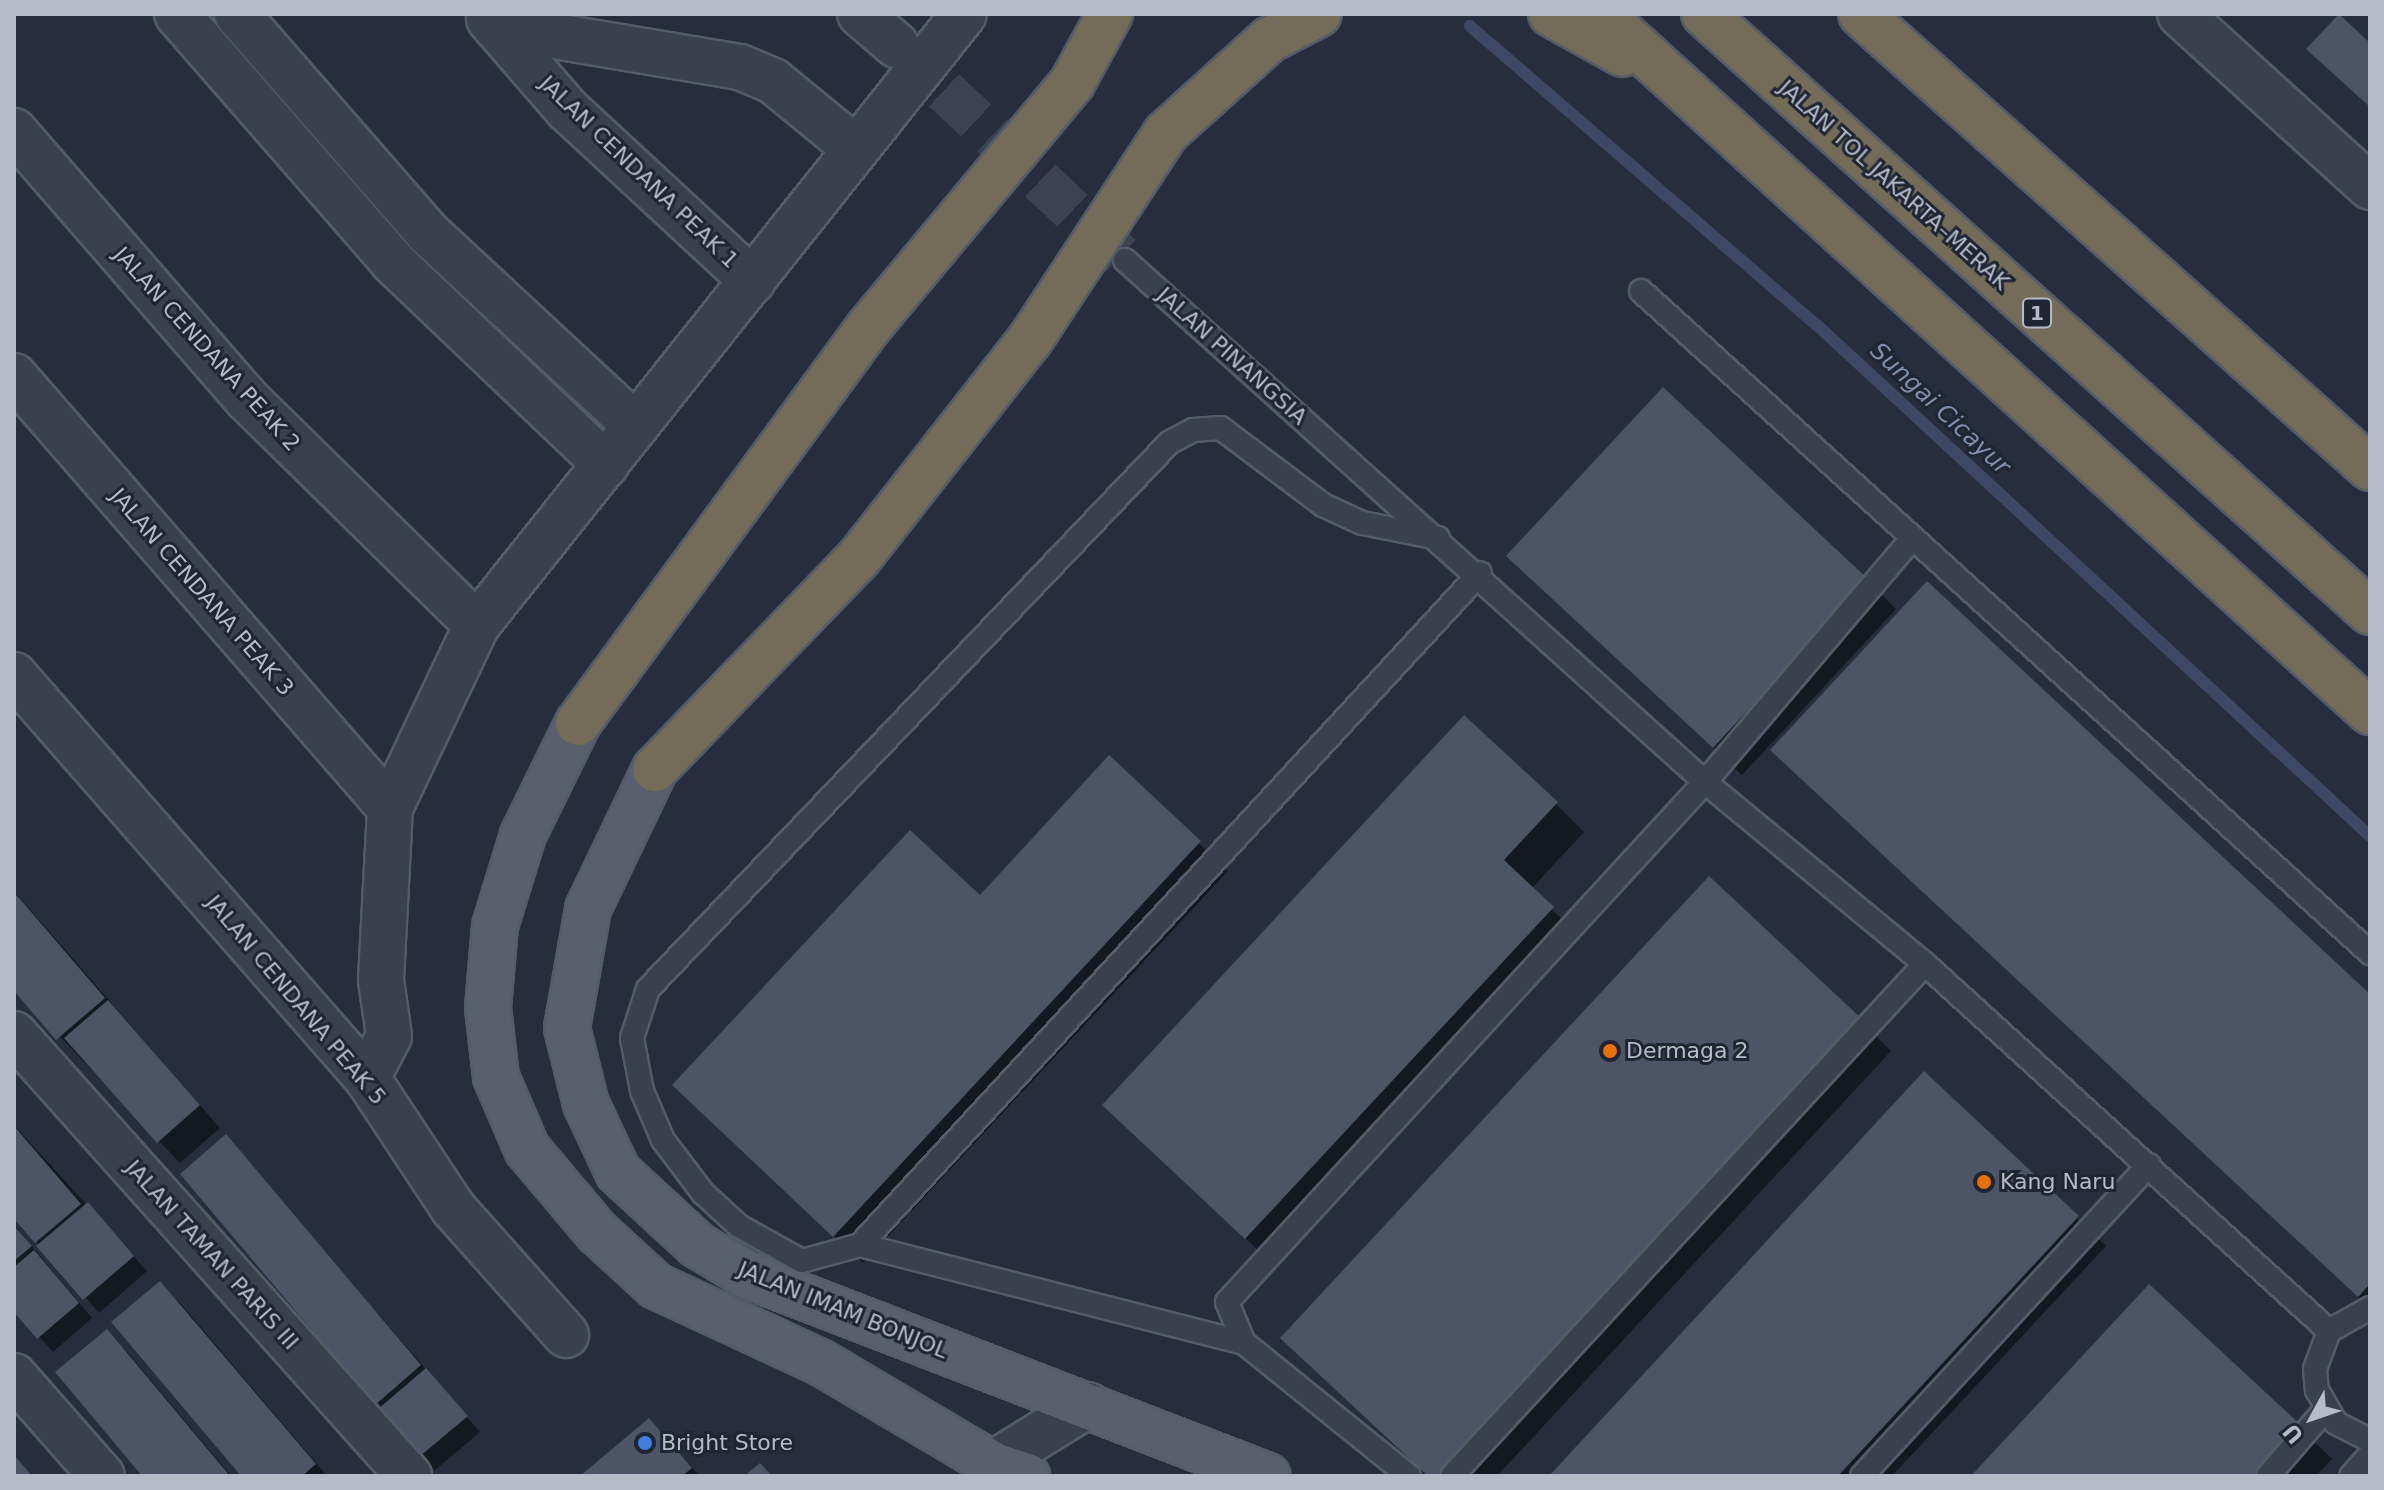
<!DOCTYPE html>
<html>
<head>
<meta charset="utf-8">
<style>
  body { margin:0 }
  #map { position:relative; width:2384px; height:1490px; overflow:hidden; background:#272d3d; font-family:"DejaVu Sans",sans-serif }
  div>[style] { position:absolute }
  .shadow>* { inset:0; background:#0007 }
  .stream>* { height:12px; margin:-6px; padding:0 6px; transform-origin:6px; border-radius:6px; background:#3d4964 }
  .building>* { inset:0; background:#4d5466 }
  .street-tunnel>* { height:44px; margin-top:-22px; transform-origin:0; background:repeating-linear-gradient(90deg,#3d4252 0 44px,transparent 0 66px) }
  .roads { filter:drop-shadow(2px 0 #555b68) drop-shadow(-2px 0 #555b68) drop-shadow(0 2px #555b68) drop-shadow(0 -2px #555b68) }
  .lane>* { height:22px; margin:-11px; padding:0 11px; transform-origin:11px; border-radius:11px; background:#3a404d }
  .street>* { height:44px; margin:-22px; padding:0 22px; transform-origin:22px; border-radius:22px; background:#3a404d }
  .primary>* { height:44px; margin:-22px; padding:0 22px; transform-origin:22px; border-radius:22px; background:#595f6d }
  .highway>* { height:44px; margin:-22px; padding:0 22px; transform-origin:22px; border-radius:22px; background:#736c58 }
  .dots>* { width:22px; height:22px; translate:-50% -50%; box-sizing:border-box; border:4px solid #1f2532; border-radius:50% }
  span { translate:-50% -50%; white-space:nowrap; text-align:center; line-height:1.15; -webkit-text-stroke:6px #1f2532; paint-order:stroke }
  .shield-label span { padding:2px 6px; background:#1f2532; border:2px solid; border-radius:6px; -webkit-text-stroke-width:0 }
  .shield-label { font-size:20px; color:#b7bbc8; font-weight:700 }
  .street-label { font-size:22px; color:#b7bbc8 }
  .poi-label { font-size:22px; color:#b7bbc8 }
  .left { translate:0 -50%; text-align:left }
  .water-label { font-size:24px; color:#808ead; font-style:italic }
  .frame { position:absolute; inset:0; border:16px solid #b7bbc8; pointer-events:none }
  .north { position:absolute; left:2272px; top:1378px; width:80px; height:80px; -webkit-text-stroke:6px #1f2532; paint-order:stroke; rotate:230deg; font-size:22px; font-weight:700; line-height:32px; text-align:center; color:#b7bbc8 }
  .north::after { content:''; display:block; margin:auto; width:28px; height:36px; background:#b7bbc8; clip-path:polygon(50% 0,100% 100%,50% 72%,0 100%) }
</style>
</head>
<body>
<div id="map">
  <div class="shadow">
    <div style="clip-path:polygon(1868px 581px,1896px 609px,1742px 775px,1537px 584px)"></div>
    <div style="clip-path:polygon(1109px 758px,1228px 871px,863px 1263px,703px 1114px,980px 898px)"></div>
    <div style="clip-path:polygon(1801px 778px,2370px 996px,2370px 1308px)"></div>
    <div style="clip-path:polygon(1556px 804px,1584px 832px,1531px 889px,1580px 937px,1275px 1266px,1133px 1133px)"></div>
    <div style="clip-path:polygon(14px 891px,220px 1128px,180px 1163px,14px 988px)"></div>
    <div style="clip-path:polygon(1863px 1023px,1891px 1051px,1497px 1476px,1429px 1476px)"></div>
    <div style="clip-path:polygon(1925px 1074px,2106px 1246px,1892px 1476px,1551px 1476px)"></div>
    <div style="clip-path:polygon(14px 1125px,147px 1271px,99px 1313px,14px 1216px)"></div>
    <div style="clip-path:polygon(226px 1137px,480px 1432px,435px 1470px,183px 1174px)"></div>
    <div style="clip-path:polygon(14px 1225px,92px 1318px,53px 1352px,14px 1309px)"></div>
    <div style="clip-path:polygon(160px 1283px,182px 1305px,327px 1476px,244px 1476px)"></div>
    <div style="clip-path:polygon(107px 1332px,128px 1353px,231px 1476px,145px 1476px)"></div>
    <div style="clip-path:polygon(648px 1420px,700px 1476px,583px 1476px)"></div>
    <div style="clip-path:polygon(2303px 1431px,2332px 1459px,2316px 1476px,1974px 1476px)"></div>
  </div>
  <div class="stream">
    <div style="left:1470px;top:26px;width:458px;rotate:40.8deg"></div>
    <div style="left:1817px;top:325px;width:753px;rotate:42.74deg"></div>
  </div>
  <div class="building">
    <div style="clip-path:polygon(2339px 14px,2370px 43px,2370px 107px,2306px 49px)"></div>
    <div style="clip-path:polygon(1663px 387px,1869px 580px,1713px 748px,1506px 556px)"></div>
    <div style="clip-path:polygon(1927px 581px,2370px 994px,2370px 1284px,2358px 1297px,1770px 750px)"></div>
    <div style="clip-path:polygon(1464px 715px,1558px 802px,1504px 860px,1554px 907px,1245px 1239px,1102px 1105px)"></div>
    <div style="clip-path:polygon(1109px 755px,1201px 841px,833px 1237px,672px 1085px,910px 830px,980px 895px)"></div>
    <div style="clip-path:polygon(1709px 876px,1864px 1021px,1442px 1476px,1428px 1476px,1280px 1338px)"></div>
    <div style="clip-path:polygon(14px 892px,105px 998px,56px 1040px,14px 991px)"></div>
    <div style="clip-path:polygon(108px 1000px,200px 1105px,157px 1143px,64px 1038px)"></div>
    <div style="clip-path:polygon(1924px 1071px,2079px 1216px,1838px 1476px,1549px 1476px)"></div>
    <div style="clip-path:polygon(14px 1126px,81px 1204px,35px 1243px,14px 1219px)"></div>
    <div style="clip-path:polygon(226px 1134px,421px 1365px,375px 1405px,180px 1174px)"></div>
    <div style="clip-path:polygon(88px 1202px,134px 1256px,83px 1300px,36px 1246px)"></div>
    <div style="clip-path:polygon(14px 1226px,32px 1246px,14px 1261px)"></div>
    <div style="clip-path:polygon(34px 1250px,79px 1303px,37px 1339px,14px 1312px,14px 1267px)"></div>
    <div style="clip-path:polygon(160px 1281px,316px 1464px,302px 1476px,241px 1476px,111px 1322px)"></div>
    <div style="clip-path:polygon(2149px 1284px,2305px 1429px,2261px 1476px,1971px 1476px)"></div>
    <div style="clip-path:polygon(107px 1329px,230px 1476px,142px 1476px,55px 1372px)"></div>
    <div style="clip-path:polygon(426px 1368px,468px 1416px,419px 1457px,378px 1409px)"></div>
    <div style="clip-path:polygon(649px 1418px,692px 1468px,682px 1476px,580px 1476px)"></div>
    <div style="clip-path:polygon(14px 1455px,32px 1476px,14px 1476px)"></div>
    <div style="clip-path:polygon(760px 1463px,772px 1476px,744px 1476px)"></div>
  </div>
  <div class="street-tunnel">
    <div style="left:896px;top:45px;width:314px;rotate:43.2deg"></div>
  </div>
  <div class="roads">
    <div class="lane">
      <div style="left:1125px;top:260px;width:780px;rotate:41.99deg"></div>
      <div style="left:1705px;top:782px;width:286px;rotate:39.6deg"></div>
      <div style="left:1925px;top:964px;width:546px;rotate:42.25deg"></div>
      <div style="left:1641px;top:291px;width:985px;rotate:42.24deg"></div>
      <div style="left:1438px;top:538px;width:77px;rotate:-168.8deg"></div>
      <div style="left:1362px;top:523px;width:43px;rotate:-155.2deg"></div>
      <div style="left:1323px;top:505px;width:128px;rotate:-143deg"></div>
      <div style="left:1221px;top:428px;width:28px;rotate:176deg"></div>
      <div style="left:1193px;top:430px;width:27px;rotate:152deg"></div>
      <div style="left:1169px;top:443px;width:755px;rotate:133.66deg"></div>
      <div style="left:648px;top:989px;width:52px;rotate:108.1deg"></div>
      <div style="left:632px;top:1038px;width:54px;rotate:79.3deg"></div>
      <div style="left:642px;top:1091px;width:53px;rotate:66.8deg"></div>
      <div style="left:663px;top:1140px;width:66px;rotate:53deg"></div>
      <div style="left:703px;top:1193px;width:49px;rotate:42.5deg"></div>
      <div style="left:739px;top:1226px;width:72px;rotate:29.1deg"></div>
      <div style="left:802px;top:1261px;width:60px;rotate:-15.4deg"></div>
      <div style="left:860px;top:1245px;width:914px;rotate:-47.3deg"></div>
      <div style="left:860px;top:1245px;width:396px;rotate:14.3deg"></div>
      <div style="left:2370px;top:1308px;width:47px;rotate:150.7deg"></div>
      <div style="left:2329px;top:1331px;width:40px;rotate:110.2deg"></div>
      <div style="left:2315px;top:1369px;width:21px;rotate:85deg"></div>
      <div style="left:2317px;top:1390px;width:38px;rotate:60deg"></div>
      <div style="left:2336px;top:1423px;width:38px;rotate:27deg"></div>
      <div style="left:1409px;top:1476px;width:212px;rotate:-141.1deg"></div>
      <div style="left:1244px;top:1343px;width:44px;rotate:-112.5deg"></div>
      <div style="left:1227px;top:1302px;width:706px;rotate:-47.41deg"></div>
      <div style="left:1705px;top:782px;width:316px;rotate:-49.6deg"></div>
      <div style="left:1452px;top:1476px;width:697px;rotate:-47.27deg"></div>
      <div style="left:1862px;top:1476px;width:423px;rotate:-47.3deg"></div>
      <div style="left:2268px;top:1476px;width:87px;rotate:-49.2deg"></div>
      <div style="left:2351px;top:1476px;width:28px;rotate:-48deg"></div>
    </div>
    <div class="street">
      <div style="left:177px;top:14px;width:329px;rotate:48.9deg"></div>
      <div style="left:393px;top:262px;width:294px;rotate:43.6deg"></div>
      <div style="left:237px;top:14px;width:289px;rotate:48.9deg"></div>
      <div style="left:427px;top:232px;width:285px;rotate:42.9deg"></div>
      <div style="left:860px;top:14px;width:48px;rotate:40.7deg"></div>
      <div style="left:2180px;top:14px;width:257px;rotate:42.3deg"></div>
      <div style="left:489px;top:19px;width:119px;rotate:49.1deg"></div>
      <div style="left:567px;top:109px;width:253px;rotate:42.8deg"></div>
      <div style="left:495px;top:26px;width:248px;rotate:9.5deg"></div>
      <div style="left:740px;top:67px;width:36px;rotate:23deg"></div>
      <div style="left:773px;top:81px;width:107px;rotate:39.3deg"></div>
      <div style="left:14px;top:131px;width:354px;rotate:49deg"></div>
      <div style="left:246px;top:398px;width:324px;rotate:44.5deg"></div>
      <div style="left:14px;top:376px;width:573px;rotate:48.96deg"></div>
      <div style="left:14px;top:675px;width:536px;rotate:48.78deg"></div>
      <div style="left:367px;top:1078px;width:156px;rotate:56.5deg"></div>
      <div style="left:453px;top:1208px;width:170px;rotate:48.3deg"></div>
      <div style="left:14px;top:1034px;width:593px;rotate:48.21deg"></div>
      <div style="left:367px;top:1078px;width:47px;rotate:-62.4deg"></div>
      <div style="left:389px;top:1036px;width:57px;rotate:-98.1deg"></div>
      <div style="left:381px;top:980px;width:172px;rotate:-87deg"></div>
      <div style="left:390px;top:808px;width:203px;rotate:-64.6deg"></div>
      <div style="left:477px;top:625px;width:781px;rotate:-51.44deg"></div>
      <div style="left:14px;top:1376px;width:133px;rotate:48.7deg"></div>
      <div style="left:990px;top:1476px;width:27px;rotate:-51deg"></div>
      <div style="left:1007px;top:1455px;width:95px;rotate:-31.7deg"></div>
    </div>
    <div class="primary">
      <div style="left:578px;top:723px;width:125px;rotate:116.2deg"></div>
      <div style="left:523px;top:835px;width:95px;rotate:107.1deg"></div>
      <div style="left:495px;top:926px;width:82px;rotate:94.9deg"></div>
      <div style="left:488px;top:1008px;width:69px;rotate:83.4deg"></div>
      <div style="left:496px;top:1077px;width:78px;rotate:66.7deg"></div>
      <div style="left:527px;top:1149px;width:109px;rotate:49.9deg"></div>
      <div style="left:597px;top:1232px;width:80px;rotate:42.5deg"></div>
      <div style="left:656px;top:1286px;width:181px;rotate:24.9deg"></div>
      <div style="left:820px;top:1362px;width:204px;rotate:30.6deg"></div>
      <div style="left:996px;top:1466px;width:33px;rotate:18deg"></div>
      <div style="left:655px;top:769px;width:155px;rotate:115.6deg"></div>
      <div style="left:588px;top:909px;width:121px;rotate:100deg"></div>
      <div style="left:567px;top:1028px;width:78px;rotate:76deg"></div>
      <div style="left:586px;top:1104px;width:75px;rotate:64.8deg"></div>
      <div style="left:618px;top:1172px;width:108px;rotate:42.7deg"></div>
      <div style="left:697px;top:1245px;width:58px;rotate:31deg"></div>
      <div style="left:747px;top:1275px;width:558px;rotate:21.1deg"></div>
    </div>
    <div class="highway">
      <div style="left:1551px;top:14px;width:82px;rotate:29.1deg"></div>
      <div style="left:1601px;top:14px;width:1039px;rotate:42.23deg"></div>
      <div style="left:1704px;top:14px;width:895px;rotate:41.92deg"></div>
      <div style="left:1861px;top:14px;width:682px;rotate:41.73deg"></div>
      <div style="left:578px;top:723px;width:490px;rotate:-53.7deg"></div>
      <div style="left:868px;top:328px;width:319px;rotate:-50.2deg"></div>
      <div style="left:1072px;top:83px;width:79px;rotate:-61.2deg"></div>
      <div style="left:655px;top:769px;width:292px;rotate:-46deg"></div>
      <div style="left:858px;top:559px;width:278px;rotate:-51.9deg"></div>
      <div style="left:1030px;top:340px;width:248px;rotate:-56.7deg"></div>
      <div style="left:1166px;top:133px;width:139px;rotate:-42.1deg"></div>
      <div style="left:1269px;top:40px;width:56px;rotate:-27.5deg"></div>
    </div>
  </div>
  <div class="dots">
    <div style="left:1610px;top:1051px;background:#e8710a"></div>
    <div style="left:1984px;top:1182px;background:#e8710a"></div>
    <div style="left:645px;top:1443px;background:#3f7fe0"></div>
  </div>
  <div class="shield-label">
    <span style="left:2037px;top:313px">1</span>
  </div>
  <div class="street-label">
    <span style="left:639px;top:172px;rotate:44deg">JALAN CENDANA PEAK 1</span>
    <span style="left:1894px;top:185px;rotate:42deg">JALAN TOL JAKARTA–MERAK</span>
    <span style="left:207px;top:349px;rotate:48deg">JALAN CENDANA PEAK 2</span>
    <span style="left:1232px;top:356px;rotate:42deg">JALAN PINANGSIA</span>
    <span style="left:202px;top:592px;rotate:49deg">JALAN CENDANA PEAK 3</span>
    <span style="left:296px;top:1000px;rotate:50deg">JALAN CENDANA PEAK 5</span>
    <span style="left:212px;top:1255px;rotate:48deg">JALAN TAMAN PARIS III</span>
    <span style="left:843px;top:1310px;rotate:22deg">JALAN IMAM BONJOL</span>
  </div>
  <div class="poi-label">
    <span class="left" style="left:1626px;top:1051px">Dermaga 2</span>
    <span class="left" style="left:2000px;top:1182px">Kang Naru</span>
    <span class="left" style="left:661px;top:1443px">Bright Store</span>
  </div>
  <div class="water-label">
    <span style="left:1940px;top:409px;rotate:43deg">Sungai Cicayur</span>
  </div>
  <div class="frame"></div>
  <div class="north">U</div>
</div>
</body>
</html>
